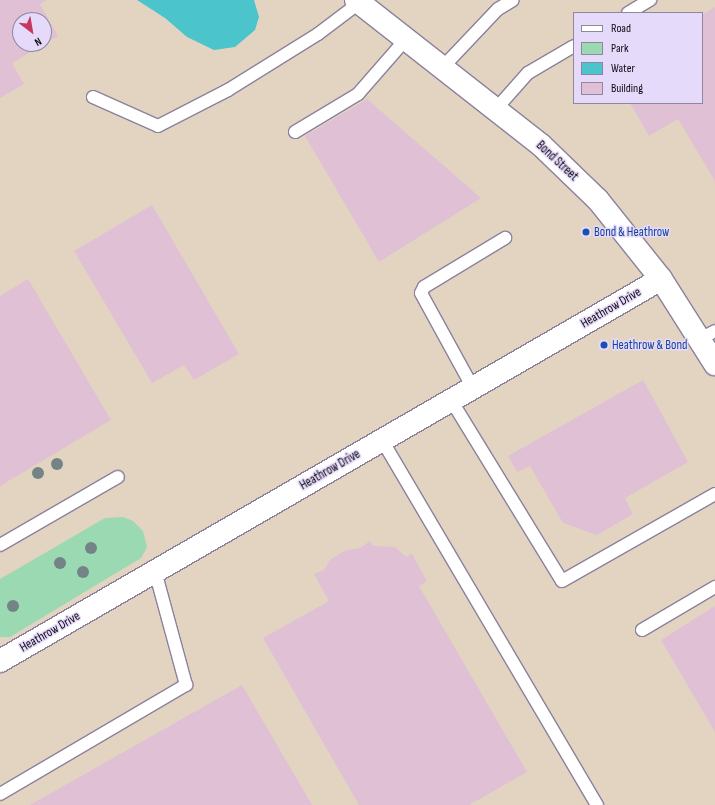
<!DOCTYPE html>
<html>
<head>
<meta charset="utf-8">
<style>
  body { margin:0 }
  #map { position:relative; width:715px; height:805px; overflow:hidden; background:#e5daf9; font-family:"Sofia Sans Condensed",sans-serif }
  div>[style] { position:absolute }
  .industrial>* { inset:0; background:#e3d4c1 }
  .green>* { inset:0; background:#9ad9b2 }
  .water>* { inset:0; background:#4bc4cb }
  .building>* { inset:0; background:#dfc0d5 }
  .roads { filter:drop-shadow(1px 0 #8b819d) drop-shadow(-1px 0 #8b819d) drop-shadow(0 1px #8b819d) drop-shadow(0 -1px #8b819d) }
  .service>* { height:12px; margin:-6px; padding:0 6px; transform-origin:6px; border-radius:6px; background:#fff }
  .minor>* { height:22px; margin:-11px; padding:0 11px; transform-origin:11px; border-radius:11px; background:#fff }
  .trees>* { width:12px; height:12px; margin:-6px; border-radius:50%; background:#748386 }
  .dots>* { width:11px; height:11px; translate:-50% -50%; box-sizing:border-box; border:2px solid #e5daf9; border-radius:50% }
  span { translate:-50% -50%; white-space:nowrap; text-align:center; line-height:1.15; -webkit-text-stroke:3px #e5daf9; paint-order:stroke }
  .street-label { font-size:13px; color:#0e0a14 }
  .transit-label { font-size:13px; color:#164399 }
  .left { translate:0 -50%; text-align:left }
  .legend { position:absolute; left:573px; top:12px; width:130px; height:92px; box-sizing:border-box; background:#e5daf9; border:1px solid #8f879d; margin:0; padding:5px 7px; list-style:none; font-size:12px; color:#0e0a14 }
  .legend li { display:flex; align-items:center; gap:8px; height:20px }
  .legend b { width:20px; border:1px solid #8f879d }
  .north { position:absolute; left:12px; top:12px; width:40px; height:40px; box-sizing:border-box; background:#e5daf9; border:1px solid #8f879d; border-radius:50%; rotate:149deg; font-size:11px; font-weight:700; line-height:16px; text-align:center; color:#0e0a14 }
  .north::after { content:''; display:block; margin:auto; width:14px; height:18px; background:#c53660; clip-path:polygon(50% 0,100% 100%,50% 72%,0 100%) }
</style>
</head>
<body>
<div id="map">
  <div class="industrial">
    <div style="clip-path:polygon(evenodd,0 0,715px 0,715px 805px,0 805px,0 0,574px 13px,702px 13px,702px 103px,574px 103px,574px 13px,0 0,20px 20px,44px 20px,44px 44px,20px 44px,20px 20px)"></div>
  </div>
  <div class="green">
    <div style="clip-path:polygon(123px 517px,133px 521px,143px 531px,147px 547px,141px 558px,10px 637px,0 637px,0 579px,105px 518px)"></div>
  </div>
  <div class="water">
    <div style="clip-path:polygon(137px 0,254px 0,259px 17px,255px 30px,235px 47px,214px 50px,187px 37px,165px 18px)"></div>
  </div>
  <div class="building">
    <div style="clip-path:polygon(evenodd,0 0,47px 0,40px 4px,58px 36px,12px 63px,24px 84px,0 98px,0 0,20px 20px,44px 20px,44px 44px,20px 44px,20px 20px)"></div>
    <div style="clip-path:polygon(715px 7px,715px 181px,678px 119px,649px 136px,630px 103px,702px 103px,702px 15px)"></div>
    <div style="clip-path:polygon(367px 99px,481px 198px,379px 262px,305px 136px)"></div>
    <div style="clip-path:polygon(152px 205px,239px 354px,194px 380px,184px 365px,152px 383px,74px 251px)"></div>
    <div style="clip-path:polygon(28px 279px,111px 420px,0 486px,0 296px)"></div>
    <div style="clip-path:polygon(643px 380px,688px 462px,625px 498px,633px 514px,597px 535px,563px 523px,530px 466px,517px 472px,508px 456px)"></div>
    <div style="clip-path:polygon(370px 541px,373px 546px,395px 547px,406px 557px,412px 554px,427px 581px,419px 586px,527px 772px,469px 805px,359px 805px,263px 638px,329px 601px,314px 574px,324px 570px,330px 560px,344px 551px,360px 548px)"></div>
    <div style="clip-path:polygon(715px 606px,715px 732px,661px 640px)"></div>
    <div style="clip-path:polygon(242px 685px,312px 805px,30px 805px)"></div>
  </div>
  <div class="roads">
    <div class="service">
      <div style="left:628px;top:13px;width:26px;rotate:-31deg"></div>
      <div style="left:442px;top:68px;width:81px;rotate:-46.5deg"></div>
      <div style="left:498px;top:9px;width:17px;rotate:-31deg"></div>
      <div style="left:93px;top:97px;width:71px;rotate:24deg"></div>
      <div style="left:158px;top:126px;width:79px;rotate:-27.2deg"></div>
      <div style="left:228px;top:90px;width:106px;rotate:-31.9deg"></div>
      <div style="left:318px;top:34px;width:51px;rotate:-37.1deg"></div>
      <div style="left:496px;top:109px;width:48px;rotate:-48.4deg"></div>
      <div style="left:528px;top:73px;width:53px;rotate:-30.4deg"></div>
      <div style="left:295px;top:132px;width:74px;rotate:-31.1deg"></div>
      <div style="left:358px;top:94px;width:73px;rotate:-48.9deg"></div>
      <div style="left:700px;top:339px;width:17px;rotate:-28deg"></div>
      <div style="left:473px;top:388px;width:108px;rotate:-118.7deg"></div>
      <div style="left:421px;top:293px;width:7px;rotate:-63deg"></div>
      <div style="left:424px;top:287px;width:95px;rotate:-31.2deg"></div>
      <div style="left:451px;top:400px;width:212px;rotate:58.5deg"></div>
      <div style="left:562px;top:581px;width:176px;rotate:-29.6deg"></div>
      <div style="left:382px;top:440px;width:424px;rotate:59.5deg"></div>
      <div style="left:0;top:545px;width:136px;rotate:-30deg"></div>
      <div style="left:642px;top:630px;width:85px;rotate:-30.5deg"></div>
      <div style="left:0;top:794px;width:216px;rotate:-30.4deg"></div>
      <div style="left:186px;top:685px;width:118px;rotate:-105.2deg"></div>
    </div>
    <div class="minor">
      <div style="left:356px;top:0;width:235px;rotate:38.1deg"></div>
      <div style="left:541px;top:145px;width:79px;rotate:44deg"></div>
      <div style="left:598px;top:200px;width:101px;rotate:51.4deg"></div>
      <div style="left:661px;top:279px;width:101px;rotate:57.6deg"></div>
      <div style="left:0;top:661px;width:763px;rotate:-30.02deg"></div>
    </div>
  </div>
  <div class="trees">
    <div style="left:57px;top:464px"></div>
    <div style="left:38px;top:473px"></div>
    <div style="left:91px;top:548px"></div>
    <div style="left:60px;top:563px"></div>
    <div style="left:83px;top:572px"></div>
    <div style="left:13px;top:606px"></div>
  </div>
  <div class="dots">
    <div style="left:586px;top:232px;background:#1a4fb4"></div>
    <div style="left:604px;top:345px;background:#1a4fb4"></div>
  </div>
  <div class="street-label">
    <span style="left:557px;top:161px;rotate:43deg">Bond Street</span>
    <span style="left:611px;top:308px;rotate:-30deg">Heathrow Drive</span>
    <span style="left:330px;top:470px;rotate:-30deg">Heathrow Drive</span>
    <span style="left:50px;top:632px;rotate:-30deg">Heathrow Drive</span>
  </div>
  <div class="transit-label">
    <span class="left" style="left:594px;top:232px">Bond &amp; Heathrow</span>
    <span class="left" style="left:612px;top:345px">Heathrow &amp; Bond</span>
  </div>
  <ul class="legend">
  <li><b style="height:5px;background:#fff"></b>Road</li>
  <li><b style="height:11px;background:#9ad9b2"></b>Park</li>
  <li><b style="height:11px;background:#4bc4cb"></b>Water</li>
  <li><b style="height:11px;background:#dfc0d5"></b>Building</li>
  </ul>
  <div class="north">N</div>
</div>
</body>
</html>
